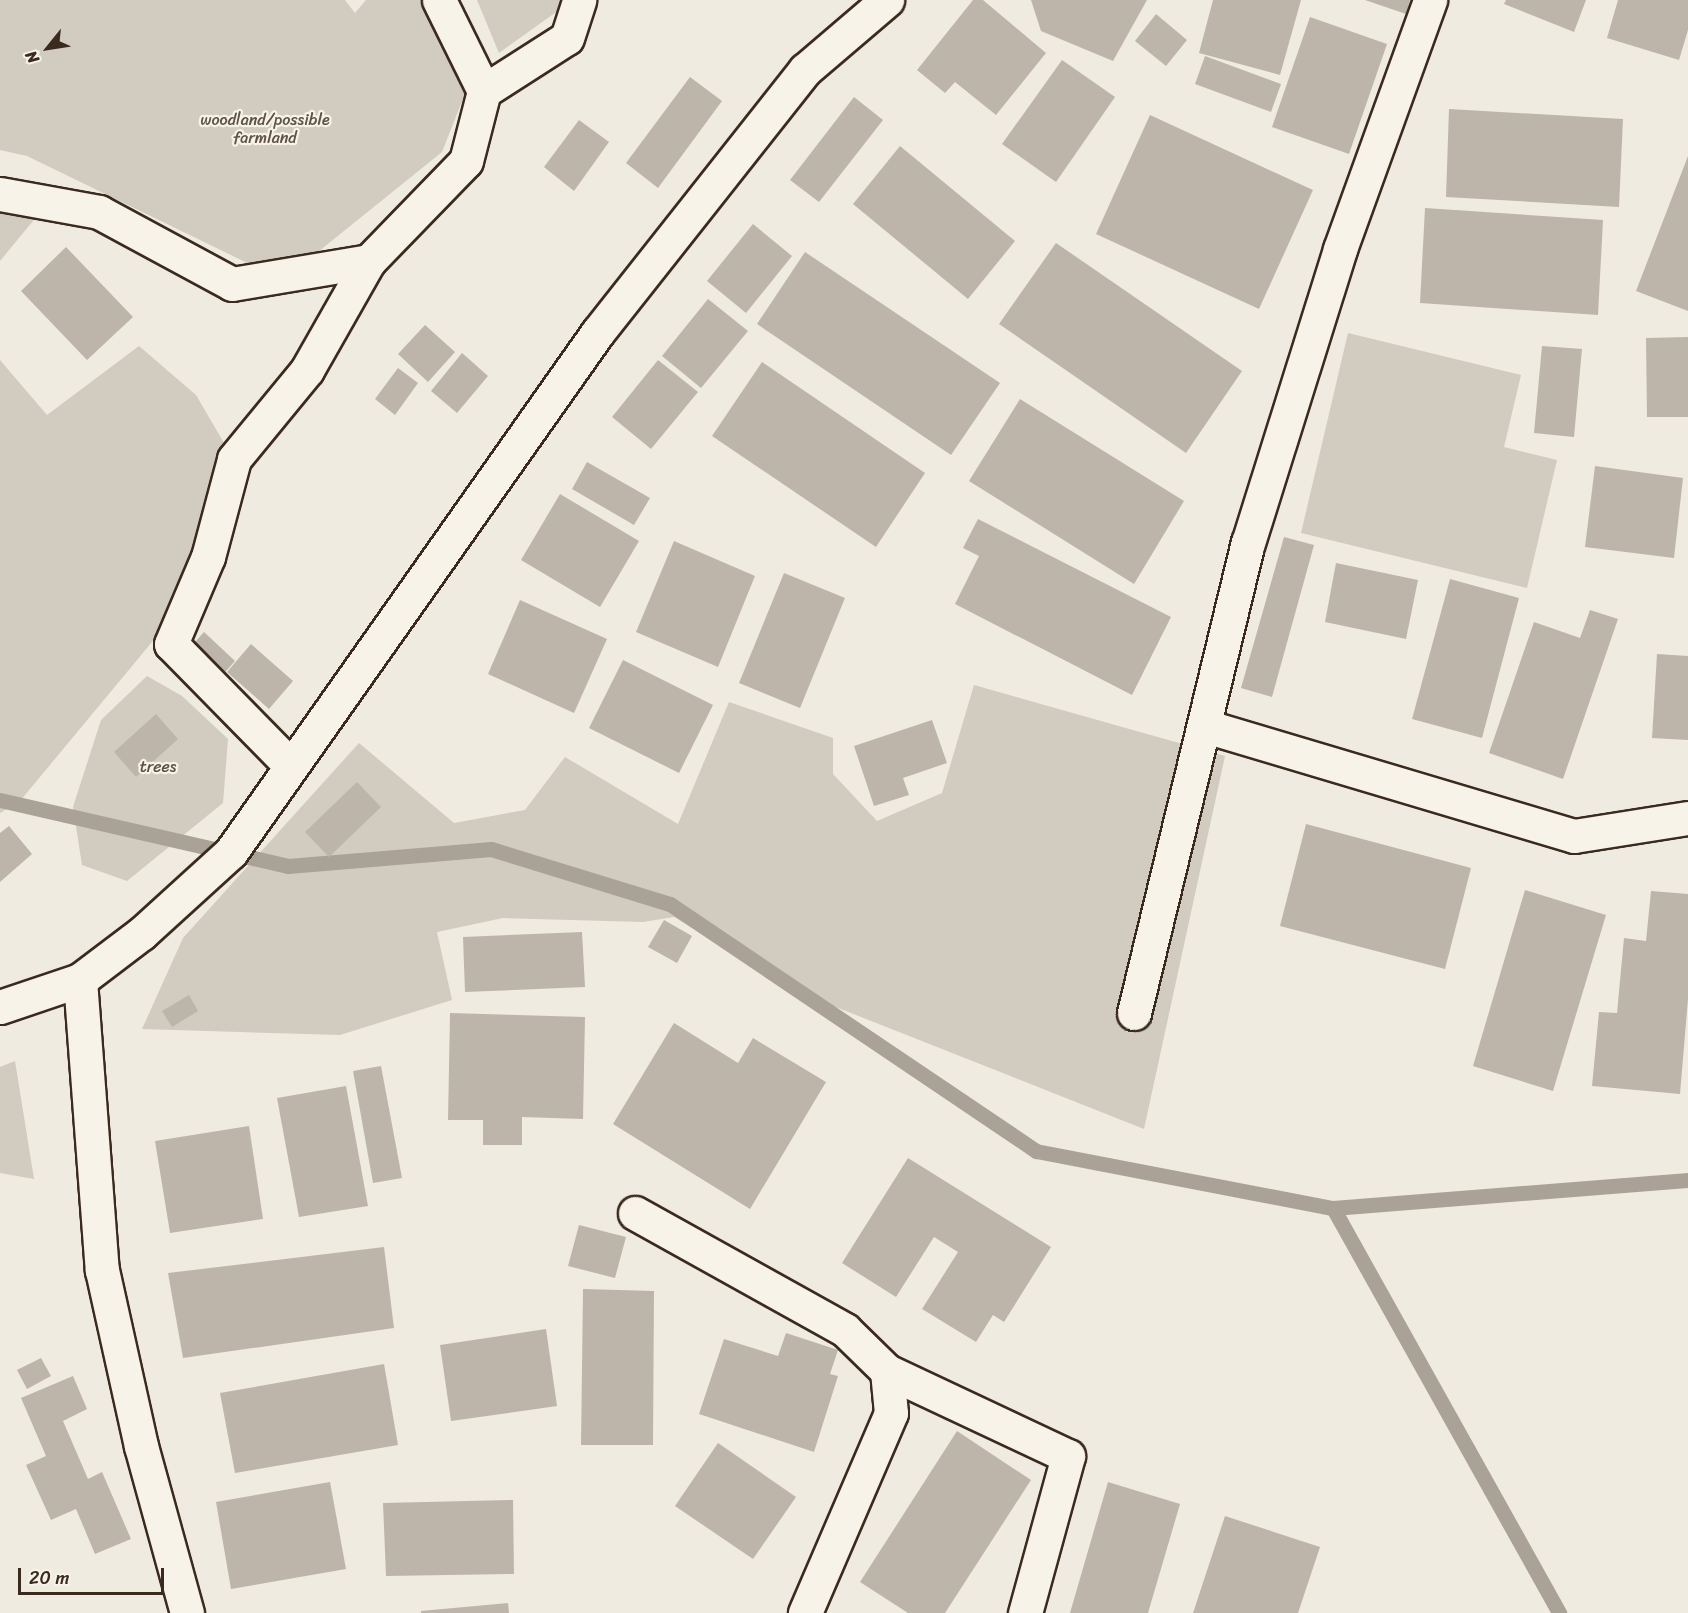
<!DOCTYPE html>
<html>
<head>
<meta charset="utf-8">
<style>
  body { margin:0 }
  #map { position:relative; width:1688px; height:1613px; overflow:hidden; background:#efebe0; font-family:Sriracha,sans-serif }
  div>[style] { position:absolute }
  .green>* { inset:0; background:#d1cbc0 }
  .stream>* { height:15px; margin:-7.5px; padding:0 7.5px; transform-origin:7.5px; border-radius:7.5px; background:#aaa296 }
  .building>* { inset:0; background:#bdb5aa }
  .roads { filter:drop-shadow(2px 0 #3b2a1e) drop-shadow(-2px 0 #3b2a1e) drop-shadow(0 2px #3b2a1e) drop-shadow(0 -2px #3b2a1e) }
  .minor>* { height:33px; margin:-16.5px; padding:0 16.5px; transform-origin:16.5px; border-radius:16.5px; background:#f7f3e8 }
  .major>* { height:33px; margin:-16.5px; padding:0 16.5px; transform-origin:16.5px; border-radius:16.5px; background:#f7f3e8 }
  span { translate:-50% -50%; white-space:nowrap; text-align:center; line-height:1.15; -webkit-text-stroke:4.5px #f7f3e8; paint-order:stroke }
  .park-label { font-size:16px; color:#605246 }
  .north { position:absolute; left:18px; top:18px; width:60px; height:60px; -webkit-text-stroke:4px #f7f3e8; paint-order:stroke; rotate:240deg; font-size:16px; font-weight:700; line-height:24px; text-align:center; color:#3b2a1e }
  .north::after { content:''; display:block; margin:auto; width:21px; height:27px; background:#3b2a1e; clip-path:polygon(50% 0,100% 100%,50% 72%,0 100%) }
  .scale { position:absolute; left:18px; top:1568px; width:146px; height:27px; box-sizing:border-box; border:3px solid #3b2a1e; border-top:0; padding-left:8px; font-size:18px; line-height:21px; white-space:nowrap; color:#3b2a1e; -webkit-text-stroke:4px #f7f3e8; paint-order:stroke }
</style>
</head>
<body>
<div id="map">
  <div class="green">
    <div style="clip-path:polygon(0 0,345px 0,355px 13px,366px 0,431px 0,452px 66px,470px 81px,442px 152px,303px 264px,270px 274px,27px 156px,0 150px)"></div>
    <div style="clip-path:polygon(477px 0,566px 0,566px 5px,499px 53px)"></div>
    <div style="clip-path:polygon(0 188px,42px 210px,0 261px)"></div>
    <div style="clip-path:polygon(1348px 333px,1521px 375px,1504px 447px,1557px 460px,1527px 588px,1301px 533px)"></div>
    <div style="clip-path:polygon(139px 346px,196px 395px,231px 455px,152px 642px,20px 801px,0 813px,0 360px,47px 415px)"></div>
    <div style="clip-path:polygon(147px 676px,182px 696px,228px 739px,223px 803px,127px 881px,82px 865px,73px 807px,101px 720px)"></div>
    <div style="clip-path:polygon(974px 685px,1225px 756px,1144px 1129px,803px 994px,674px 917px,643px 922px,503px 918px,437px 932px,452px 1000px,340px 1035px,142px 1029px,183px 938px,359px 743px,454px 823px,525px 810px,565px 757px,678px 824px,729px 702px,833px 738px,833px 774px,877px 821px,942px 793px)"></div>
    <div style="clip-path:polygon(15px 1061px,34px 1179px,0 1173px,0 1067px)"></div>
  </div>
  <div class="stream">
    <div style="left:0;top:800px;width:295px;rotate:12.9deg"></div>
    <div style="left:288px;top:866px;width:204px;rotate:-4.8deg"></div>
    <div style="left:491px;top:849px;width:187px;rotate:17.1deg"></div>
    <div style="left:670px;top:904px;width:442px;rotate:34deg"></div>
    <div style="left:1036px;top:1151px;width:302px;rotate:10.9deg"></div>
    <div style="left:1333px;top:1208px;width:356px;rotate:-4.5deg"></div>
    <div style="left:1333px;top:1208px;width:464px;rotate:60.8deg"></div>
  </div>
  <div class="building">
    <div style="clip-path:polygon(973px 0,983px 0,1046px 53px,996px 115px,955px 82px,945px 93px,917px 70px)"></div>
    <div style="clip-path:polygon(1031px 0,1147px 0,1113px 61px,1041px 31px)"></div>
    <div style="clip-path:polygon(1213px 0,1301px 0,1280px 75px,1199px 53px)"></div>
    <div style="clip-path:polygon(1365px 0,1410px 0,1406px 14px)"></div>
    <div style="clip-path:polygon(1506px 0,1586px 0,1574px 32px,1504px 4px)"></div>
    <div style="clip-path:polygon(1618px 0,1688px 0,1688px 30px,1679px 60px,1607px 38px)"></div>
    <div style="clip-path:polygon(1156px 14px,1187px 40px,1166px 66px,1135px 41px)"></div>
    <div style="clip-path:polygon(1310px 17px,1387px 44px,1349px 154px,1272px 127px)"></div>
    <div style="clip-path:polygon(1205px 56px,1281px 84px,1271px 112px,1195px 84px)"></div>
    <div style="clip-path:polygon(1062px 60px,1115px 97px,1056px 182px,1002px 144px)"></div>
    <div style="clip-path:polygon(690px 77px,722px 101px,658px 188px,626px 163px)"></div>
    <div style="clip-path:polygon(854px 97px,883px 120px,819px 202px,790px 180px)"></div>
    <div style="clip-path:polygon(1449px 109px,1623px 119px,1619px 207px,1446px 197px)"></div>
    <div style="clip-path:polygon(1150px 115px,1313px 190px,1259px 309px,1096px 234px)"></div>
    <div style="clip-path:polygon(579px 120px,609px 142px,574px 191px,544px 167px)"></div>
    <div style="clip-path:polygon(900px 146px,1015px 241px,968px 299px,853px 204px)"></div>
    <div style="clip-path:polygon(1688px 156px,1688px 311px,1636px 291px)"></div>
    <div style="clip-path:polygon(1425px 208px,1603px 220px,1598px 315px,1420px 303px)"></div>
    <div style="clip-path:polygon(753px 224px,792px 256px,746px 313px,707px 281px)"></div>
    <div style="clip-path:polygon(1056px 243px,1242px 371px,1186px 453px,999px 324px)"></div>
    <div style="clip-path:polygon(66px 247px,133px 317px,87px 360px,21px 291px)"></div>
    <div style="clip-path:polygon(805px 252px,1000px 383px,951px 455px,757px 324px)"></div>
    <div style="clip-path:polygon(708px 299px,748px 331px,701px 388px,662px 356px)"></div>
    <div style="clip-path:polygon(425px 325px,455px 352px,428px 382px,398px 354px)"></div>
    <div style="clip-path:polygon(1688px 337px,1688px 417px,1647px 417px,1646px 338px)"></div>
    <div style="clip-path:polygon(1542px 346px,1582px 349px,1574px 437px,1534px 433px)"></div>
    <div style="clip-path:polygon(462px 353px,488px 376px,457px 413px,431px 391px)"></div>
    <div style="clip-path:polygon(658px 360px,698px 392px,651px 449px,612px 417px)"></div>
    <div style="clip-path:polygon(762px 362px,925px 473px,876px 547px,712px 436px)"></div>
    <div style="clip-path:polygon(398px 368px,418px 383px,395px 415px,375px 399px)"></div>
    <div style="clip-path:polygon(1020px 399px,1184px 501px,1134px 584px,969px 481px)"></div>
    <div style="clip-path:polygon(587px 462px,650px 498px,634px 525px,572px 489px)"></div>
    <div style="clip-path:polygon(1595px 466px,1683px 478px,1674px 558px,1585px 547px)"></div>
    <div style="clip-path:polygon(560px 494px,639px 541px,600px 607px,521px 560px)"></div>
    <div style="clip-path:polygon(978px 519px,1171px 617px,1132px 695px,955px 604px,979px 556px,963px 548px)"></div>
    <div style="clip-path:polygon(1284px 537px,1314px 545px,1272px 697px,1241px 688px)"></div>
    <div style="clip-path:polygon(674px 541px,755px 576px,718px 667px,636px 632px)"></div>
    <div style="clip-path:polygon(1336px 563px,1418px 580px,1406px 639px,1325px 622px)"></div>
    <div style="clip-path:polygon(784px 573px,845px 598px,800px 708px,739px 683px)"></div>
    <div style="clip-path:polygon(1450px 579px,1519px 598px,1482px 738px,1412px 719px)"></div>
    <div style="clip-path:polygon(520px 600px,607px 639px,574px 713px,488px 674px)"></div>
    <div style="clip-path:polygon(1590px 610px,1618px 619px,1563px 779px,1489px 753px,1534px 622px,1580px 638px)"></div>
    <div style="clip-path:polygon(204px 632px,235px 661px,219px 679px,188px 650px)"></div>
    <div style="clip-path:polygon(251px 644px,293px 681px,269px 709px,227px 672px)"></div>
    <div style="clip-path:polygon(1657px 654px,1688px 656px,1688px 740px,1652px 738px)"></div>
    <div style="clip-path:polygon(623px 660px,713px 705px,679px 773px,589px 728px)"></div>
    <div style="clip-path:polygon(156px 714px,178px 739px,136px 777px,114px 752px)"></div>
    <div style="clip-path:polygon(932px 720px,947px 763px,903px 778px,909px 795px,874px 806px,854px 746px)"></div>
    <div style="clip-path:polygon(357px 782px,381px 807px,329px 857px,305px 832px)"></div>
    <div style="clip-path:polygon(1306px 824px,1471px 868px,1445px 969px,1280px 926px)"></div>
    <div style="clip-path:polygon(9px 826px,32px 854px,0 882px,0 833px)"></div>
    <div style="clip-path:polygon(1525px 890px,1606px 915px,1553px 1091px,1473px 1066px)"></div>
    <div style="clip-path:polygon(1651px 891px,1688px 894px,1688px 999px,1680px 1094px,1592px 1086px,1599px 1012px,1617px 1013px,1624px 938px,1646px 941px)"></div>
    <div style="clip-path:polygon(664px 920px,692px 936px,677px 963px,648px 947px)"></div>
    <div style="clip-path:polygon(582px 932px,585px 987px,465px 992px,463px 937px)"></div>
    <div style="clip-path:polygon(189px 995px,198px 1011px,172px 1027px,162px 1011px)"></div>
    <div style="clip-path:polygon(450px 1013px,585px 1017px,583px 1119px,522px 1117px,522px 1145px,483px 1145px,483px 1120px,448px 1120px)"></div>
    <div style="clip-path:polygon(674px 1023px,738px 1063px,753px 1038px,826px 1082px,750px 1209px,613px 1124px)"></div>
    <div style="clip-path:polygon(381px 1066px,402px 1178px,373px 1183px,353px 1071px)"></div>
    <div style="clip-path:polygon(346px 1086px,368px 1206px,299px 1217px,277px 1098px)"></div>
    <div style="clip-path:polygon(249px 1126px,263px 1219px,170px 1233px,155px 1141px)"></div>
    <div style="clip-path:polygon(908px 1158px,1051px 1247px,1004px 1322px,993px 1315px,976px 1342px,922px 1309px,958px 1252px,934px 1237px,896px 1297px,842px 1263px)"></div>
    <div style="clip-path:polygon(579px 1225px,626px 1237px,615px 1278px,568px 1266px)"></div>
    <div style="clip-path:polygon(384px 1247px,394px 1328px,183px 1358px,168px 1273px)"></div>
    <div style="clip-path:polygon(583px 1289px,654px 1291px,653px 1445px,581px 1445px)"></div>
    <div style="clip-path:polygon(546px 1329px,557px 1406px,451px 1421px,440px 1345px)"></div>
    <div style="clip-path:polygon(786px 1333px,838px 1350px,830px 1374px,838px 1376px,814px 1452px,699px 1414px,724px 1339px,778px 1356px)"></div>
    <div style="clip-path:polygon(41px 1358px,51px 1376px,27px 1389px,17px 1370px)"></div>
    <div style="clip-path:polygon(384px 1364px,398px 1445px,235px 1473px,220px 1393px)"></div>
    <div style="clip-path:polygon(73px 1376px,87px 1409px,63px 1421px,88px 1479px,102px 1472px,131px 1539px,95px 1554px,76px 1509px,51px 1520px,26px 1465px,46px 1456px,21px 1398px)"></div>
    <div style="clip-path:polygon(957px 1431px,1031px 1480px,945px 1613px,908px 1613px,860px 1582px)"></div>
    <div style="clip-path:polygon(718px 1443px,796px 1497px,753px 1559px,675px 1506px)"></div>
    <div style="clip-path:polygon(330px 1482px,346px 1569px,231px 1589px,216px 1502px)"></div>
    <div style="clip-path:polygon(1108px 1482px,1180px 1504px,1148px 1613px,1070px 1613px)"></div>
    <div style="clip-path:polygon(513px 1500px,514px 1574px,386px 1576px,383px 1503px)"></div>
    <div style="clip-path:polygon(1225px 1516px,1320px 1547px,1298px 1613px,1193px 1613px)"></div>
    <div style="clip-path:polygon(508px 1603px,509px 1613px,421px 1613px,421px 1611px)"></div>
  </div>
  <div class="roads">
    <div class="minor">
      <div style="left:439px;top:0;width:102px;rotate:63.7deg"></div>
      <div style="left:0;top:194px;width:101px;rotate:10.3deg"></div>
      <div style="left:99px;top:212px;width:151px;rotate:28.4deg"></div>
      <div style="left:232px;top:284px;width:139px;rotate:-9.5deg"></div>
      <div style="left:1205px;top:726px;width:385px;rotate:16.6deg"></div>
      <div style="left:1574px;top:836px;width:115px;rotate:-9deg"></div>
      <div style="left:291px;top:766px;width:171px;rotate:-134.5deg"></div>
      <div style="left:171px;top:644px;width:95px;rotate:-67deg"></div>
      <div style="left:208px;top:557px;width:101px;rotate:-75.1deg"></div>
      <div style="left:234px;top:459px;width:115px;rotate:-50.6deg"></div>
      <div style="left:307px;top:370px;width:125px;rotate:-60.4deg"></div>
      <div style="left:369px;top:261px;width:139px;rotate:-45.9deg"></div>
      <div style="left:466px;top:161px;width:72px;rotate:-75.6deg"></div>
      <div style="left:484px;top:91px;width:98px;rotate:-32.6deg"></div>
      <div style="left:567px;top:38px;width:40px;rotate:-72deg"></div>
      <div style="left:80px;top:980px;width:291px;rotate:85.7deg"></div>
      <div style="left:102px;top:1270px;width:180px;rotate:77.5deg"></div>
      <div style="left:141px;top:1446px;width:173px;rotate:74.6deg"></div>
      <div style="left:1134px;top:1013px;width:484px;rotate:-76.4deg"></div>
      <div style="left:1248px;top:543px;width:308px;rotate:-72.6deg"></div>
      <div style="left:1340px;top:249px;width:265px;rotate:-70.1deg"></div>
      <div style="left:635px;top:1213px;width:240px;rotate:29.1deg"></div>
      <div style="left:845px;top:1330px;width:59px;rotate:44.3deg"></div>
      <div style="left:887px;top:1371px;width:42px;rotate:84.6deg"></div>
      <div style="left:891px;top:1413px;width:218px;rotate:113.3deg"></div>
      <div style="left:887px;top:1371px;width:200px;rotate:25.2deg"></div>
      <div style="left:1068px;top:1456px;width:163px;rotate:105.3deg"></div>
    </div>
    <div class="major">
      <div style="left:0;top:1007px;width:84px;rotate:-18.6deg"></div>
      <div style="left:80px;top:980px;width:78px;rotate:-37.2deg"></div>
      <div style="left:142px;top:933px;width:120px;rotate:-42.3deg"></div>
      <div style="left:231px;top:852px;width:636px;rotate:-54.79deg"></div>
      <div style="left:598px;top:332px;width:334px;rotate:-51.7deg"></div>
      <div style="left:805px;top:70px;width:108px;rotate:-40.5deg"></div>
    </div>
  </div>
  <div class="park-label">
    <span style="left:265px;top:129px">woodland/possible<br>farmland</span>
    <span style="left:158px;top:767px">trees</span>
  </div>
  <div class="north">N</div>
  <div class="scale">20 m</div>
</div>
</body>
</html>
